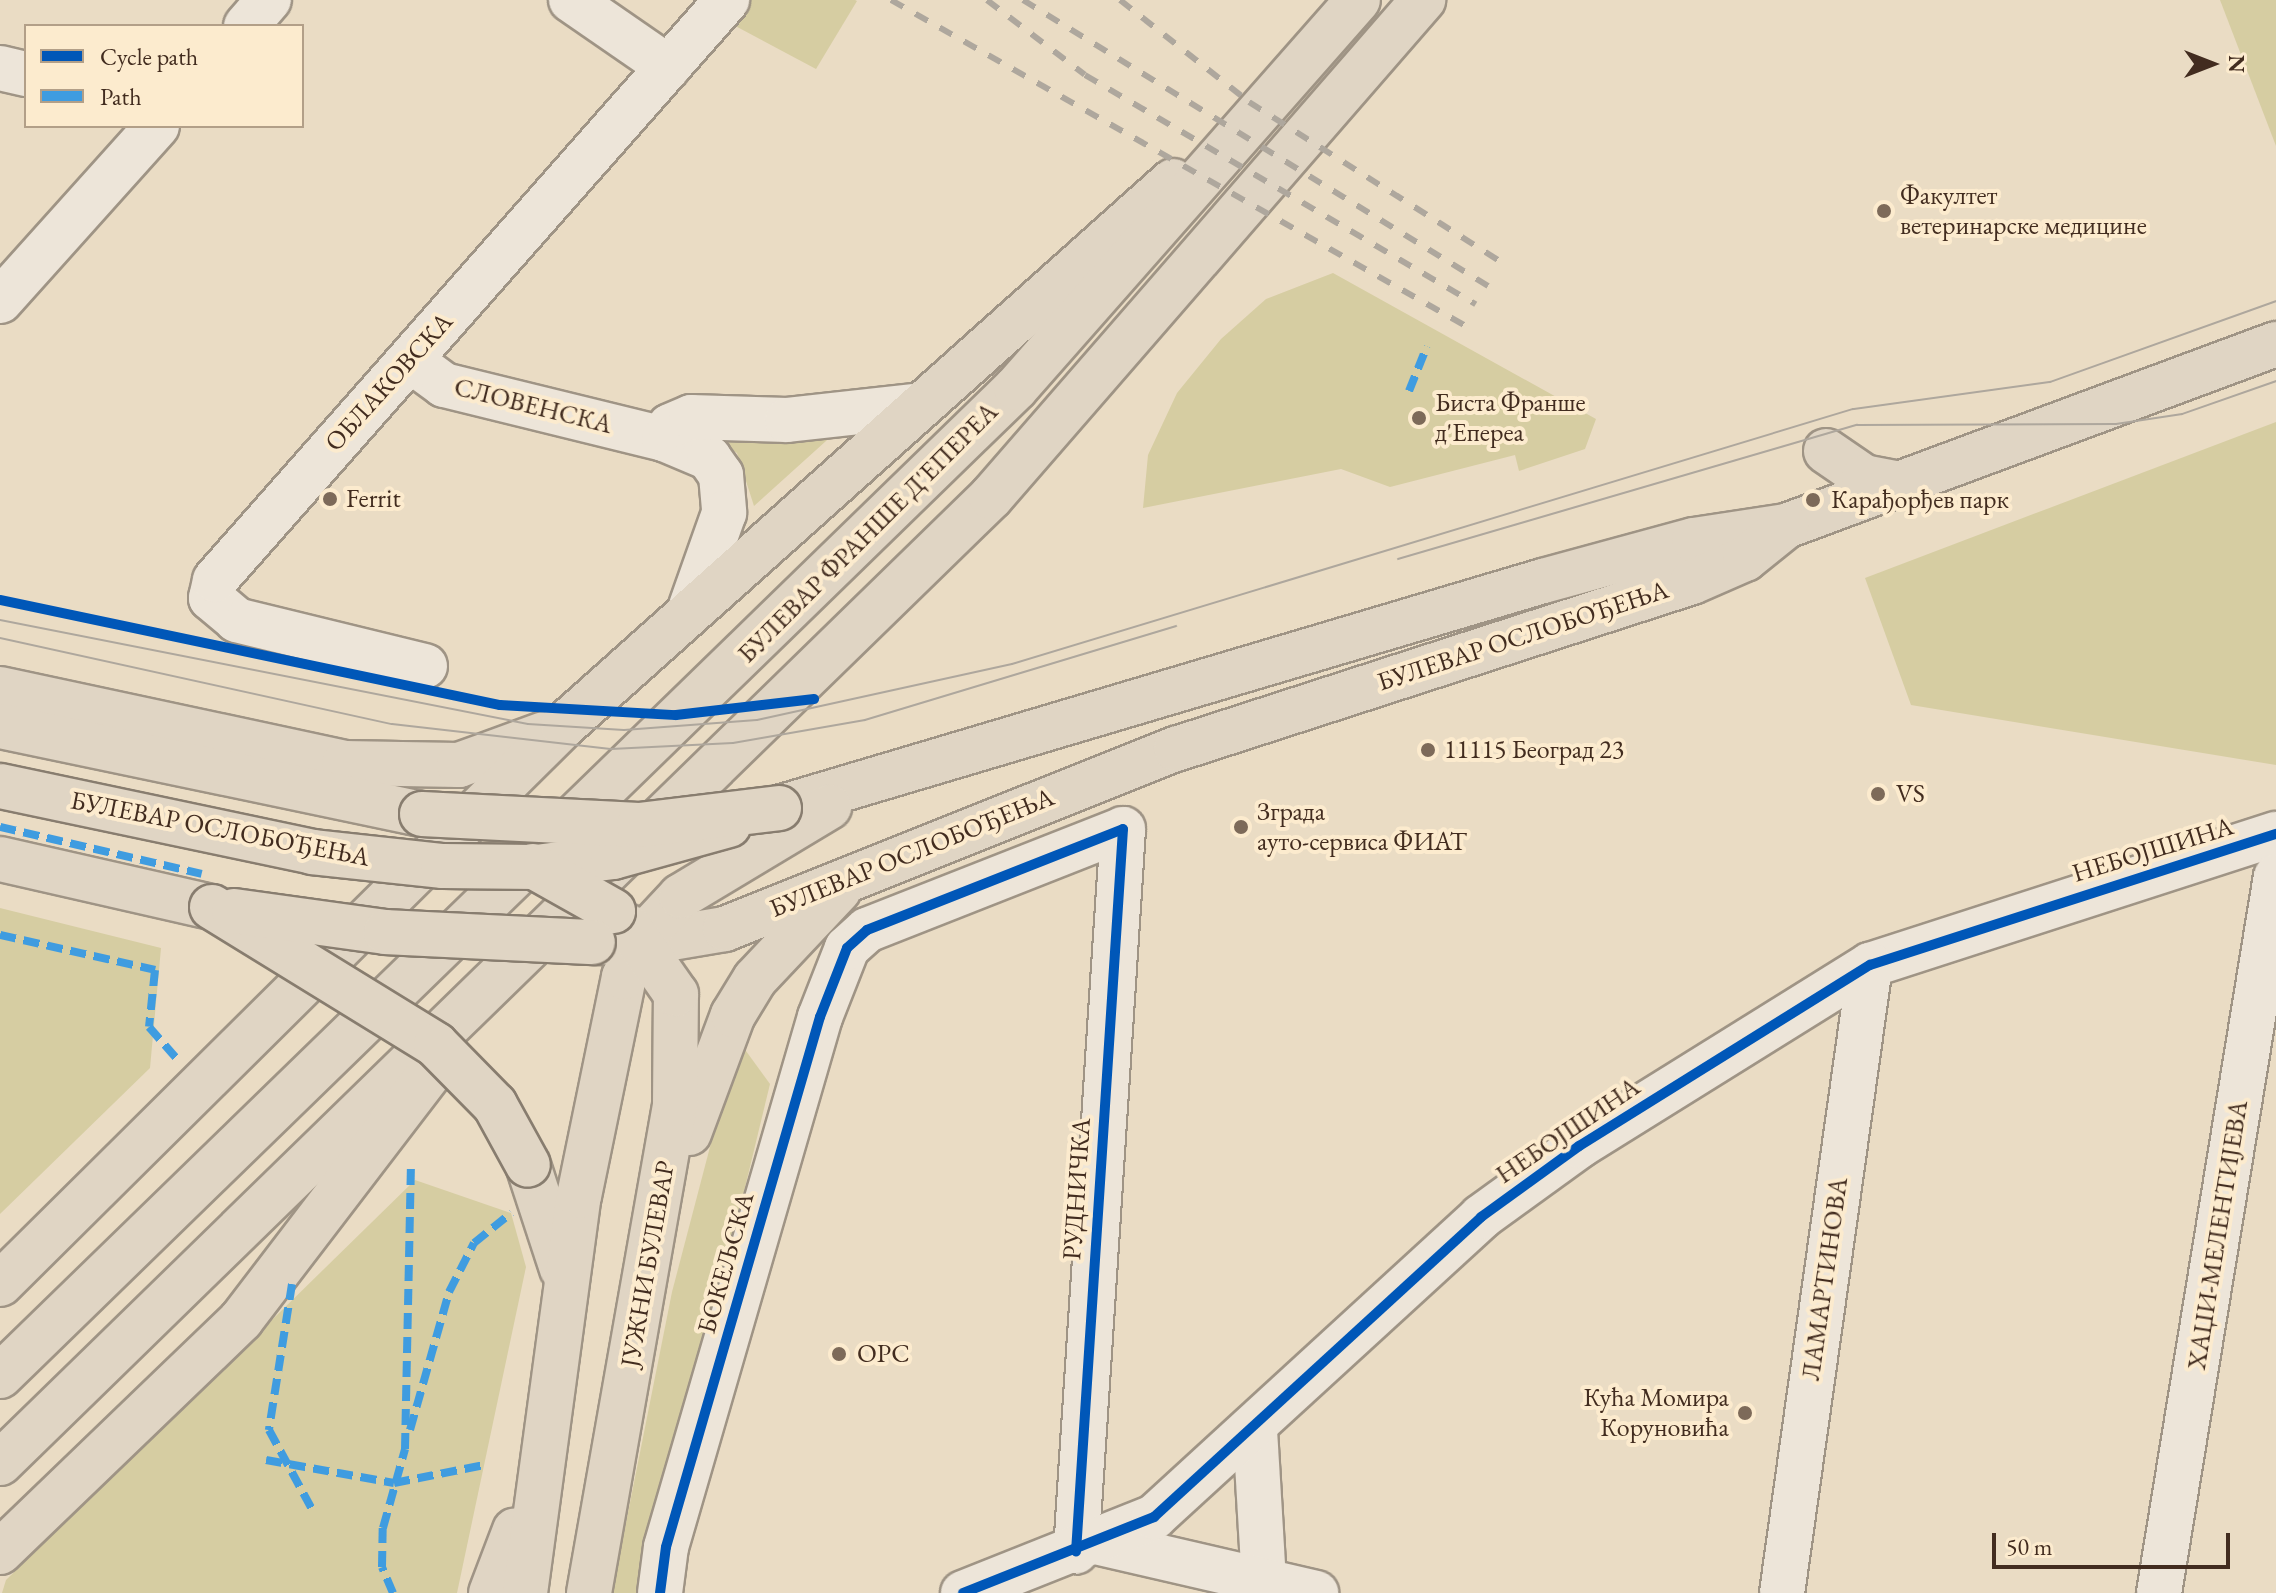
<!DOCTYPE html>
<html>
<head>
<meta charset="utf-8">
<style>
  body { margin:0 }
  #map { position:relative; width:2276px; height:1593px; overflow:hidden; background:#eadcc4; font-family:"EB Garamond",serif }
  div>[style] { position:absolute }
  .green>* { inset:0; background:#d6cda2 }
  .roads { filter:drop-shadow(2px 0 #9f9485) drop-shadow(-2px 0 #9f9485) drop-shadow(0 2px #9f9485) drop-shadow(0 -2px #9f9485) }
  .minor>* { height:44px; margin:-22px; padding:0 22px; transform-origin:22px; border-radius:22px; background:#ede5d9 }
  .major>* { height:44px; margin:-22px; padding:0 22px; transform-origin:22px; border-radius:22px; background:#e0d5c4 }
  .highway>* { height:44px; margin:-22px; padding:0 22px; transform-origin:22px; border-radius:22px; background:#e0d5c4 }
  .tram>* { height:2px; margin:-1px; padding:0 1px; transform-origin:1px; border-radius:1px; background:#aea79d }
  .rail>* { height:6px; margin-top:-3px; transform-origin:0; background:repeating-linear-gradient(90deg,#aea79d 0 14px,transparent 0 28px) }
  .bridges { filter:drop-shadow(2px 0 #887d6f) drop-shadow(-2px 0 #887d6f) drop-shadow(0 2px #887d6f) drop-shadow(0 -2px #887d6f) }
  .major-bridge>* { height:44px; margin:-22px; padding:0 22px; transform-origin:22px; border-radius:22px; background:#e0d5c4 }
  .highway-bridge>* { height:44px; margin:-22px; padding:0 22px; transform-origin:22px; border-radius:22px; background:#e0d5c4 }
  .quiet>* { height:8px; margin-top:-4px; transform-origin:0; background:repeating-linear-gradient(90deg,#3f9ce0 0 16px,transparent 0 24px) }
  .cycleway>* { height:10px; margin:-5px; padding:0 5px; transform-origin:5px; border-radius:5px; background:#0057b8 }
  .dots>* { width:22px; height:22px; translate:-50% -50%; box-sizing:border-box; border:4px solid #fcebce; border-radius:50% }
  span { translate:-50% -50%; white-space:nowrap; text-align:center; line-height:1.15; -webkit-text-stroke:8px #fcebce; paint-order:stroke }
  .poi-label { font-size:26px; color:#422c1f }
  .left { translate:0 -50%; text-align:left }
  .right { translate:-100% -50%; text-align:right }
  .street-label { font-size:26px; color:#422c1f }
  .legend { position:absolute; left:24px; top:24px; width:280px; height:104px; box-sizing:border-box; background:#fcebce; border:2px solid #b29f88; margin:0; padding:10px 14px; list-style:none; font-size:24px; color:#422c1f }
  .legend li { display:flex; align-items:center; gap:16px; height:40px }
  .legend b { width:40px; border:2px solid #b29f88 }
  .north { position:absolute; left:2172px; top:24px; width:80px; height:80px; -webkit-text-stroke:6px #fcebce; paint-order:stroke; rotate:90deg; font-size:22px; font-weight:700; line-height:32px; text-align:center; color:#422c1f }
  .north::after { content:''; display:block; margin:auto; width:28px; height:36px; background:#422c1f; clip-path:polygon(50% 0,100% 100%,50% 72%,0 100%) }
  .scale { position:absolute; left:1992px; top:1533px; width:238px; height:36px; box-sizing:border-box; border:4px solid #422c1f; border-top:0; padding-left:10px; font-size:24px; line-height:28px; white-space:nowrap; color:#422c1f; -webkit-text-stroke:6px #fcebce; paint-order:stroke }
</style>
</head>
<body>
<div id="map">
  <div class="green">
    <div style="clip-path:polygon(746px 0,855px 0,857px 1px,816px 69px,726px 21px)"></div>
    <div style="clip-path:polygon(2220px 0,2276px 0,2276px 146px)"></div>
    <div style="clip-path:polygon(1333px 273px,1596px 419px,1585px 449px,1519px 471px,1515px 455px,1390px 487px,1341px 469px,1143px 508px,1148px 455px,1177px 393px,1221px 339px,1266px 299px)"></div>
    <div style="clip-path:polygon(2276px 422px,2276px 765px,1911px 705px,1865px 578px)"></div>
    <div style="clip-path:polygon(694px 426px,836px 432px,754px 506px,737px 453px)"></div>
    <div style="clip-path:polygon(0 908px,161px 948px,150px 1068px,0 1214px)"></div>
    <div style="clip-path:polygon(738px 1040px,770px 1084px,647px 1593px,612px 1593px,672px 1292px)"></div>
    <div style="clip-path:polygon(415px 1180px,511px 1213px,526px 1267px,457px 1593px,2px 1593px,6px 1580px)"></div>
  </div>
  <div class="roads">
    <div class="minor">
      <div style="left:571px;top:0;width:118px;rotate:34.6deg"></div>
      <div style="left:246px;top:26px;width:35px;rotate:-49deg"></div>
      <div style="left:0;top:68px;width:27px;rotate:13deg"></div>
      <div style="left:0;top:301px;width:235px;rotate:-48.1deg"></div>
      <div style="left:410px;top:360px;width:42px;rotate:36.3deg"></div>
      <div style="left:444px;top:385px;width:227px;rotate:13.8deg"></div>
      <div style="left:664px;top:439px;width:49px;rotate:22.9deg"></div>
      <div style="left:709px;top:458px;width:21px;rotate:55deg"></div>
      <div style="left:721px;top:475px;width:38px;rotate:85deg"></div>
      <div style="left:724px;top:513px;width:99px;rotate:109.5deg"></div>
      <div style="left:664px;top:439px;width:14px;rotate:-65deg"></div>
      <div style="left:670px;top:426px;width:23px;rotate:-23deg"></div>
      <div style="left:691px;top:417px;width:96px;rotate:1.8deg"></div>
      <div style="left:787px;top:420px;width:127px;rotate:-6.3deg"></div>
      <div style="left:425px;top:666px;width:194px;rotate:-166.3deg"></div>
      <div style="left:237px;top:620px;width:34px;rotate:-140deg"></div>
      <div style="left:211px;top:598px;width:18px;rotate:-77deg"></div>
      <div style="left:215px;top:580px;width:774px;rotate:-48.56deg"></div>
      <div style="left:1255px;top:1430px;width:150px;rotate:86.6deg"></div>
      <div style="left:1100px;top:1543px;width:222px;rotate:13deg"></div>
      <div style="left:660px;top:1593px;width:46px;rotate:-82.6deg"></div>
      <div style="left:666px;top:1547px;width:552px;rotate:-73.8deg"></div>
      <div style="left:820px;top:1017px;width:74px;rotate:-68.6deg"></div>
      <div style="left:847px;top:948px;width:27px;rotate:-42deg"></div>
      <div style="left:867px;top:930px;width:275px;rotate:-21.5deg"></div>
      <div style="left:1123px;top:829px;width:724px;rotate:93.72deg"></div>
      <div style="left:963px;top:1593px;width:206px;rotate:-21.7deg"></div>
      <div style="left:1154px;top:1517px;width:444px;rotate:-42.5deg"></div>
      <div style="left:1481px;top:1217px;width:121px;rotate:-35.9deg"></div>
      <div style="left:1579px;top:1146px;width:343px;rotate:-31.9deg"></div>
      <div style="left:1870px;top:965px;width:427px;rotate:-17.9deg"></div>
      <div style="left:1782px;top:1593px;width:634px;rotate:-82.02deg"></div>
      <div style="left:2159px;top:1593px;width:726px;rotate:-80.73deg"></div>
    </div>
    <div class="major">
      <div style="left:1826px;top:451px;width:46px;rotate:34.4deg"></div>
      <div style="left:1864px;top:477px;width:36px;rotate:11deg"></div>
      <div style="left:779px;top:808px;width:797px;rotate:-16.55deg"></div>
      <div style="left:1543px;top:581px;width:156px;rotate:-15.2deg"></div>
      <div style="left:1694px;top:540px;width:93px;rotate:-8.7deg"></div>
      <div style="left:1786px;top:526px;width:523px;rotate:-20.38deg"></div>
      <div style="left:0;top:859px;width:217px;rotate:12.8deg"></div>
      <div style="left:593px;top:942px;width:49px;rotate:1.2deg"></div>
      <div style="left:642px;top:943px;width:84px;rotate:-9.6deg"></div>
      <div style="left:725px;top:929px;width:486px;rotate:-21.8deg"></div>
      <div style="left:1176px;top:749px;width:542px;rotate:-17.93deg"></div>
      <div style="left:1692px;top:582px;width:58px;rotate:-23.5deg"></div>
      <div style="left:1745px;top:559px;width:53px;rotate:-38.8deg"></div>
      <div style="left:689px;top:1133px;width:126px;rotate:-69.6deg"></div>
      <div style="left:733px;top:1015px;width:42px;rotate:-58.6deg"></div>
      <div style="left:755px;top:979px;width:122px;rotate:-46.7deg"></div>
      <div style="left:528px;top:1165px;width:109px;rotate:71.9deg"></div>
      <div style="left:491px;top:1593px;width:67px;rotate:-69.1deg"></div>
      <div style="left:525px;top:1593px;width:401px;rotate:-82.3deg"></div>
      <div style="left:579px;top:1196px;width:224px;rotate:-78.4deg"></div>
      <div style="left:624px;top:977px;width:57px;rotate:-60.8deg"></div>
      <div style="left:652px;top:927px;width:42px;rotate:-46.9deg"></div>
      <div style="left:681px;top:896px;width:173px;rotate:-31deg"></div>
      <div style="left:589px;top:1593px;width:497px;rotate:-80deg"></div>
      <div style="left:675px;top:1104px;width:110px;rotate:-89.5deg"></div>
      <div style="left:676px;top:994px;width:82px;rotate:-125deg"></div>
    </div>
    <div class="highway">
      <div style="left:0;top:689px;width:352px;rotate:12.1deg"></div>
      <div style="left:344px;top:763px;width:115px;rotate:1deg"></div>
      <div style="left:459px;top:765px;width:90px;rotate:-20deg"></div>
      <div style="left:0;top:726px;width:431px;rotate:11.8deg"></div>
      <div style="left:0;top:1284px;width:793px;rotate:-44.74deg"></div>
      <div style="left:563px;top:726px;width:818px;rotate:-41.78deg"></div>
      <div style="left:0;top:1376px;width:1417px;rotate:-44.2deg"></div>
      <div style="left:1016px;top:388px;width:517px;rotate:-48.61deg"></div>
      <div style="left:0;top:1463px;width:1384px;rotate:-44.27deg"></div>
      <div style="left:991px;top:497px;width:659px;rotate:-49deg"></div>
      <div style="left:0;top:1552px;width:335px;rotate:-43.9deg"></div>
      <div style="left:241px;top:1320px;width:320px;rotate:-52.6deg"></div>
    </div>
  </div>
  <div class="tram">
    <div style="left:1398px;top:559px;width:478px;rotate:-16.3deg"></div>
    <div style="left:1857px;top:425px;width:259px;rotate:-0.2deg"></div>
    <div style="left:2116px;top:424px;width:67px;rotate:-8.6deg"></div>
    <div style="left:2182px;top:414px;width:100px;rotate:-19.3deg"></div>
    <div style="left:0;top:620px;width:538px;rotate:11.14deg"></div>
    <div style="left:528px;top:724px;width:96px;rotate:3.6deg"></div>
    <div style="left:624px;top:730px;width:133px;rotate:-4.3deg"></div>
    <div style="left:757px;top:720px;width:261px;rotate:-12.4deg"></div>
    <div style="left:1012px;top:664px;width:879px;rotate:-16.87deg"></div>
    <div style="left:1853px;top:409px;width:199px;rotate:-7.8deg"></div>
    <div style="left:2050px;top:382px;width:240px;rotate:-19.7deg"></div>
    <div style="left:0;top:638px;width:401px;rotate:12.4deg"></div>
    <div style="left:392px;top:724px;width:220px;rotate:6.5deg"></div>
    <div style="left:611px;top:749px;width:122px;rotate:-2.8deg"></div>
    <div style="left:733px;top:743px;width:134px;rotate:-9.9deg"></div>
    <div style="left:865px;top:720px;width:325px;rotate:-16.8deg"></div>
  </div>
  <div class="rail">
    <div style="left:891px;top:0;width:659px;rotate:29.56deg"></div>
    <div style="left:987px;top:0;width:123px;rotate:37.4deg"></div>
    <div style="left:1085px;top:75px;width:453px;rotate:30.4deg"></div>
    <div style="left:1023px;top:0;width:546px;rotate:31.59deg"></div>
    <div style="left:1120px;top:0;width:164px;rotate:38.3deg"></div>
    <div style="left:1249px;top:102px;width:297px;rotate:32.4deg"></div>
  </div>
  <div class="bridges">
    <div class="major-bridge">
      <div style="left:0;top:786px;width:319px;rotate:11.9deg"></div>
      <div style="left:312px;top:852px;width:132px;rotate:6.1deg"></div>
      <div style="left:443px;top:866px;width:93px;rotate:0.6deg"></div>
      <div style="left:536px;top:867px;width:78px;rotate:-7.4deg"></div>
      <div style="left:613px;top:857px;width:120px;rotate:-15.4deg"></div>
      <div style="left:533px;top:866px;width:92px;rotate:29.4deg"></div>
      <div style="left:212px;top:907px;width:263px;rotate:31.6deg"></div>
      <div style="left:436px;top:1045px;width:84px;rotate:45.5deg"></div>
      <div style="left:495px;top:1105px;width:68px;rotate:61.2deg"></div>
      <div style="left:234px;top:911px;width:153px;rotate:7.9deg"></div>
      <div style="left:386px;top:932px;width:207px;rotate:2.8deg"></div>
    </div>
    <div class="highway-bridge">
      <div style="left:422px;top:814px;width:217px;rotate:2.9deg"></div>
      <div style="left:639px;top:825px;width:141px;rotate:-6.9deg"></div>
    </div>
  </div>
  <div class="quiet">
    <div style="left:1409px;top:391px;width:48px;rotate:-68.2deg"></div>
    <div style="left:0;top:827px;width:207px;rotate:13.1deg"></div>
    <div style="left:0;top:935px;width:159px;rotate:12.7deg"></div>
    <div style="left:155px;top:970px;width:57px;rotate:96deg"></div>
    <div style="left:149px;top:1027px;width:44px;rotate:48.7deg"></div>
    <div style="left:292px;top:1284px;width:148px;rotate:99deg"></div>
    <div style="left:269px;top:1430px;width:94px;rotate:61.5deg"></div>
    <div style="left:410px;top:1430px;width:143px;rotate:-74.2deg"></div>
    <div style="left:449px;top:1292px;width:55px;rotate:-63deg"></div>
    <div style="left:474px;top:1243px;width:48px;rotate:-39deg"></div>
    <div style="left:266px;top:1460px;width:130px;rotate:10.2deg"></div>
    <div style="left:394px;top:1483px;width:92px;rotate:-11.3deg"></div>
    <div style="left:393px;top:1593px;width:28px;rotate:-113deg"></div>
    <div style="left:382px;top:1567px;width:39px;rotate:-89deg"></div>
    <div style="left:383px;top:1528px;width:82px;rotate:-74.4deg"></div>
    <div style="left:405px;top:1449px;width:286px;rotate:-88.8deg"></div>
  </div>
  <div class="cycleway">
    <div style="left:0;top:600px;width:511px;rotate:11.86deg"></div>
    <div style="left:500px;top:705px;width:176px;rotate:3.3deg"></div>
    <div style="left:676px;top:715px;width:139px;rotate:-6.6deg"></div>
    <div style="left:660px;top:1593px;width:46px;rotate:-82.6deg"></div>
    <div style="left:666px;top:1547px;width:552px;rotate:-73.8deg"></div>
    <div style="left:820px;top:1017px;width:74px;rotate:-68.6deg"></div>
    <div style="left:847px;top:948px;width:27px;rotate:-42deg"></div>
    <div style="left:867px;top:930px;width:275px;rotate:-21.5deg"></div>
    <div style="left:1123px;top:829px;width:724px;rotate:93.72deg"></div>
    <div style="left:963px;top:1593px;width:206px;rotate:-21.7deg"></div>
    <div style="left:1154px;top:1517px;width:444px;rotate:-42.5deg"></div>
    <div style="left:1481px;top:1217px;width:121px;rotate:-35.9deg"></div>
    <div style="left:1579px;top:1146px;width:343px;rotate:-31.9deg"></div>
    <div style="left:1870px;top:965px;width:427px;rotate:-17.9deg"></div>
  </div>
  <div class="dots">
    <div style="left:1884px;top:211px;background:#7d6a59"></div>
    <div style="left:1419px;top:418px;background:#7d6a59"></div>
    <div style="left:330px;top:499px;background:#7d6a59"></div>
    <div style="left:1813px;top:500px;background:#7d6a59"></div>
    <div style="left:1428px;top:750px;background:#7d6a59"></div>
    <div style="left:1878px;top:794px;background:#7d6a59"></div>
    <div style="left:1241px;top:827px;background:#7d6a59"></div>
    <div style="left:839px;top:1354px;background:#7d6a59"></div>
    <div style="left:1745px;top:1413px;background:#7d6a59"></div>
  </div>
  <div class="poi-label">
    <span class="left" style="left:1900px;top:211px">Факултет<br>ветеринарске медицине</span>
    <span class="left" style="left:1435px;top:418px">Биста Франше<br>д'Епереа</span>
    <span class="left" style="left:346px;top:499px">Ferrit</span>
    <span class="left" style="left:1831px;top:500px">Карађорђев парк</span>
    <span class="left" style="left:1444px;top:750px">11115 Београд 23</span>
    <span class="left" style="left:1896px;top:794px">VS</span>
    <span class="left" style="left:1257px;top:827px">Зграда<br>ауто-сервиса ФИАТ</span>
    <span class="left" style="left:857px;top:1354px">ОРС</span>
    <span class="right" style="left:1729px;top:1413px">Кућа Момира<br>Коруновића</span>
  </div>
  <div class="street-label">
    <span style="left:389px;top:382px;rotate:-48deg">ОБЛАКОВСКА</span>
    <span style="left:533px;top:406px;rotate:14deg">СЛОВЕНСКА</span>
    <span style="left:868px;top:533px;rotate:-45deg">БУЛЕВАР ФРАНШЕ Д'ЕПЕРЕА</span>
    <span style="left:1523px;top:636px;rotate:-18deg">БУЛЕВАР ОСЛОБОЂЕЊА</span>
    <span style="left:220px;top:829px;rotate:11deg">БУЛЕВАР ОСЛОБОЂЕЊА</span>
    <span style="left:2153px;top:850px;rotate:-17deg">НЕБОЈШИНА</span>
    <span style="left:912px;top:853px;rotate:-22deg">БУЛЕВАР ОСЛОБОЂЕЊА</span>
    <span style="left:1568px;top:1131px;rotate:-34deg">НЕБОЈШИНА</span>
    <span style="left:1077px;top:1189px;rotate:-86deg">РУДНИЧКА</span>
    <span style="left:2218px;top:1235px;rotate:-81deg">ХАЏИ-МЕЛЕНТИЈЕВА</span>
    <span style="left:726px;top:1263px;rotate:-74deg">БОКЕЉСКА</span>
    <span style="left:648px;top:1264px;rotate:-80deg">ЈУЖНИ БУЛЕВАР</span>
    <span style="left:1825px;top:1279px;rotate:-82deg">ЛАМАРТИНОВА</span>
  </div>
  <ul class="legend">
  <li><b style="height:10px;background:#0057b8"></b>Cycle path</li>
  <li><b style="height:10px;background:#3f9ce0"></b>Path</li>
  </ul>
  <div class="north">N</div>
  <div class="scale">50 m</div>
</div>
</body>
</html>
